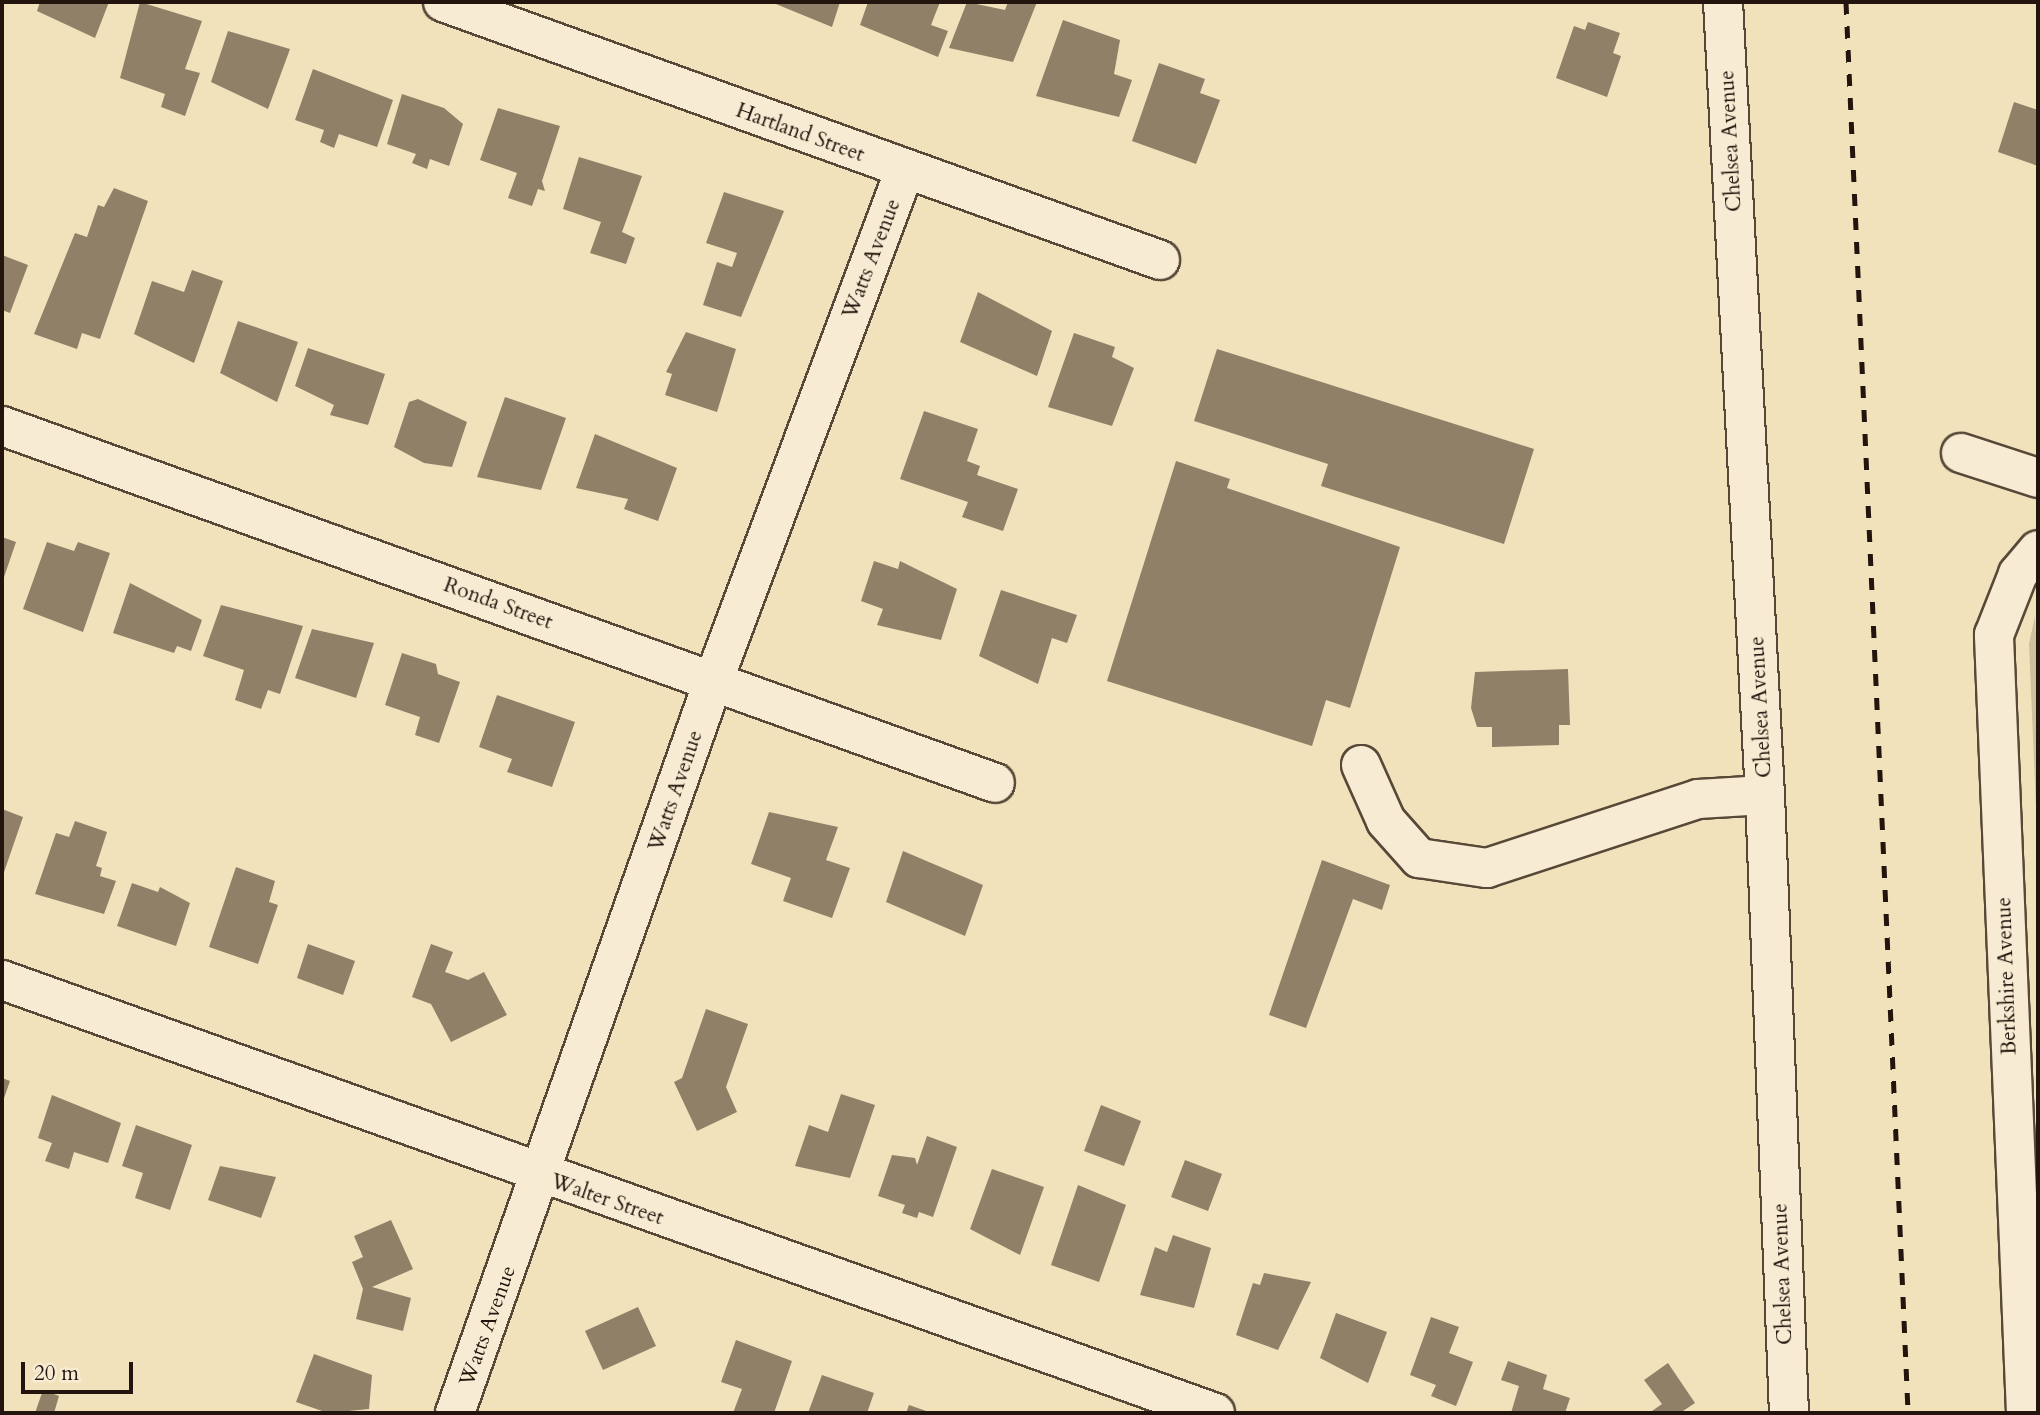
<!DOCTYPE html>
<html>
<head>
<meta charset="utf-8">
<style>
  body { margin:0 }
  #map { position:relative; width:2040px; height:1415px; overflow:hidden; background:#f2e2bb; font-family:Cardo,serif }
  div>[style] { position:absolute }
  .green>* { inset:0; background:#cfbf9d }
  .building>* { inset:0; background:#8f8067 }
  .roads { filter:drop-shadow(2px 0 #574838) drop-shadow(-2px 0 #574838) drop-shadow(0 2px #574838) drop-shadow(0 -2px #574838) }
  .minor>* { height:38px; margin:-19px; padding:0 19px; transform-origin:19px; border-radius:19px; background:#f7ecd3 }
  .rail>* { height:5px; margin-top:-2.5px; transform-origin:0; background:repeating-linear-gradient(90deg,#23150d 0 12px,transparent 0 24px) }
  span { translate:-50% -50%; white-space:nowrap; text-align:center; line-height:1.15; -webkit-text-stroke:6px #f7ecd3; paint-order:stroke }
  .street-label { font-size:21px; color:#23150d }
  .frame { position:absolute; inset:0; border:4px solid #23150d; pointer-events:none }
  .scale { position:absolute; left:21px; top:1362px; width:112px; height:32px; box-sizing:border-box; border:4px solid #23150d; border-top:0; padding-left:9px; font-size:21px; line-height:24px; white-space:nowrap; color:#23150d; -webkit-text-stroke:5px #f7ecd3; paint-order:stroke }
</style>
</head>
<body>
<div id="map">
  <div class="green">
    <div style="clip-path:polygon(2035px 616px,2038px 682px,2038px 855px,2029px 644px)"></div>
  </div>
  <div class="building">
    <div style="clip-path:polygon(40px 2px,109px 2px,95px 38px,37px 11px)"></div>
    <div style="clip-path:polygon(140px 2px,202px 21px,185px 69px,200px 73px,185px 116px,161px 107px,165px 94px,120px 78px)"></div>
    <div style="clip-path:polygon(771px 2px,840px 2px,832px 27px)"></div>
    <div style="clip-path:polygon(868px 2px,940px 2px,931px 25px,948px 31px,938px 57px,860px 25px)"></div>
    <div style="clip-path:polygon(967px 2px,1005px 10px,1008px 2px,1037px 2px,1013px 62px,949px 48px)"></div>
    <div style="clip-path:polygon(1063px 20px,1120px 40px,1114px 74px,1132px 80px,1119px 117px,1036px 96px)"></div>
    <div style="clip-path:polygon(1588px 22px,1620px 33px,1613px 53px,1621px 56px,1607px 97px,1556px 78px,1574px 26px,1585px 30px)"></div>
    <div style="clip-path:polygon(228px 31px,290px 49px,268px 109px,211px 82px)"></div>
    <div style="clip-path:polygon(1159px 63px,1205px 79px,1200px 93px,1220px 100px,1196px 164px,1132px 141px)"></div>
    <div style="clip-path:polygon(313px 69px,393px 100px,377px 147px,339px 134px,334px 148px,320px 142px,324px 130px,295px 120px)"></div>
    <div style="clip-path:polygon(402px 94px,444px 108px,463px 124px,449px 166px,430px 159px,427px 169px,412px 163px,416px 154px,387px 144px)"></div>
    <div style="clip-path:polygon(2014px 102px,2038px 110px,2038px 166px,1998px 152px)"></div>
    <div style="clip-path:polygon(498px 108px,560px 126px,542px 181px,545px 191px,538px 189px,532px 206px,508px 198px,517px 173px,480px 160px)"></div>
    <div style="clip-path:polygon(579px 157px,642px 176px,622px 232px,635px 238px,626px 264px,590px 253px,601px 222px,563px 209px)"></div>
    <div style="clip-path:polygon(114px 188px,148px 201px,100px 339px,82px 333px,77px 349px,34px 334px,75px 233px,87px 237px,98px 205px,104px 207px)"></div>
    <div style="clip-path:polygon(724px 192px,784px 211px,741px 317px,703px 305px,717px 262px,732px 267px,737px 253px,706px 243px)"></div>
    <div style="clip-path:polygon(2px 255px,28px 265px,10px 313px,2px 310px)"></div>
    <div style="clip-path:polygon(192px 270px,223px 281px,194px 363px,134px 334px,152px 281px,184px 292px)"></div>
    <div style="clip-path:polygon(978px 292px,1052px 331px,1037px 376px,960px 342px)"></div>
    <div style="clip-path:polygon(238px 321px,298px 342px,277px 402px,220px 373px)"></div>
    <div style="clip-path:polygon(686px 332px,736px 349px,717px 412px,665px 395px,672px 374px,666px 372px)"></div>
    <div style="clip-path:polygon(1074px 333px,1115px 347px,1112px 357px,1134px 368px,1112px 426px,1048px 407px)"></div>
    <div style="clip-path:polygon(308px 348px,385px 374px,368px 425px,330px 415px,334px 405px,295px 386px)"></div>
    <div style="clip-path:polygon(1217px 349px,1534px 449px,1504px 544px,1321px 486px,1328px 464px,1194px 421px)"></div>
    <div style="clip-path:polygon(505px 397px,566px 418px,541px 490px,477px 477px)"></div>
    <div style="clip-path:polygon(418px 399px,467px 422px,452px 467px,424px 463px,394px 447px,409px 402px)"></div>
    <div style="clip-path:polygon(924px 411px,978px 429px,967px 461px,980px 466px,977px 475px,1018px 489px,1003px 531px,962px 517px,968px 502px,900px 479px)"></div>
    <div style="clip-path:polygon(595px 434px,677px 468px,658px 521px,624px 509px,628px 499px,576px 488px)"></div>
    <div style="clip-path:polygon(1176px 461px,1230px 479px,1227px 488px,1400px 547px,1350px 708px,1326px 700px,1312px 746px,1107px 681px)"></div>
    <div style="clip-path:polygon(2px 537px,16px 542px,2px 583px)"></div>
    <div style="clip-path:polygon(47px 542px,74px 551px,78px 542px,110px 553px,83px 632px,23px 609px)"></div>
    <div style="clip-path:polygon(874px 561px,898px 569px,900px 561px,957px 589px,941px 640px,877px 625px,883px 609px,861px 601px)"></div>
    <div style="clip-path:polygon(130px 583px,202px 620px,191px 651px,177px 646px,174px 653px,113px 633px)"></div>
    <div style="clip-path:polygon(1001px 590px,1077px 615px,1067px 643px,1052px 638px,1038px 684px,979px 656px)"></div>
    <div style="clip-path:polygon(221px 605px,303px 626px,280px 694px,268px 690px,261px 709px,235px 700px,244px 670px,203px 656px)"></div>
    <div style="clip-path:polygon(312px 629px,374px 643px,356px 698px,295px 678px)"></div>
    <div style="clip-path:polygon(402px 653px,436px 664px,438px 674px,460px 682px,439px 743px,415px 735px,420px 717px,385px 705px)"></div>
    <div style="clip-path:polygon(1568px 669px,1570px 725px,1559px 725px,1559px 745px,1492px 747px,1492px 727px,1477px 727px,1471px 708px,1475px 672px)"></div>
    <div style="clip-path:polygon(497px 695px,575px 722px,552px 787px,507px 772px,512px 759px,479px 747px)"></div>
    <div style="clip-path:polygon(2px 809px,23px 817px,2px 878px)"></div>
    <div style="clip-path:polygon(769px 812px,838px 827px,826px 860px,850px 868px,832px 918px,783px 901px,791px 878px,751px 864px)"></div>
    <div style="clip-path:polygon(75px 821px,107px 832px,96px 866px,102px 868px,100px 876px,116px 881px,104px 914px,35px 894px,56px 833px,69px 837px)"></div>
    <div style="clip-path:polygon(903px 851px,983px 885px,965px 936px,886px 902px)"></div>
    <div style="clip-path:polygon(1322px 860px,1390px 885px,1382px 910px,1353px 899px,1306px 1028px,1269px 1015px)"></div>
    <div style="clip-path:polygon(236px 867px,275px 881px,269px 902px,278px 905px,258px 964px,209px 947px)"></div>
    <div style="clip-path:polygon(132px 883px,158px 892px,160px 887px,190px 903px,176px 946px,117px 926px)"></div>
    <div style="clip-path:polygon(308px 944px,355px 961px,343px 995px,297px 978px)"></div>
    <div style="clip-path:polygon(431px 944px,453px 952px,445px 972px,468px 980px,484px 972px,507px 1015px,451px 1042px,431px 1004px,412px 997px)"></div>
    <div style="clip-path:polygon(706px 1009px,748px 1024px,726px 1087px,737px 1112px,697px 1131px,674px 1082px,682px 1078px)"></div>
    <div style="clip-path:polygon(2px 1078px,10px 1081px,2px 1104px)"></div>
    <div style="clip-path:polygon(841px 1094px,875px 1105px,850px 1178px,795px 1166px,809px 1125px,828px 1132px)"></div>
    <div style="clip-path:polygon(52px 1095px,121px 1123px,108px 1163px,74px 1152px,69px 1169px,45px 1161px,52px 1143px,38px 1138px)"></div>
    <div style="clip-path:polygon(1101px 1105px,1141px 1121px,1124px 1166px,1084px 1151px)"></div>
    <div style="clip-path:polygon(136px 1125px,192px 1145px,170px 1210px,135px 1198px,143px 1173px,122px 1166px)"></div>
    <div style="clip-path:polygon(927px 1136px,957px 1147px,933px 1217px,919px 1212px,917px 1218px,902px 1213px,905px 1205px,878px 1196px,892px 1155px,915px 1158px,917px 1165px)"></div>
    <div style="clip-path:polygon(1185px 1160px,1222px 1174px,1208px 1211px,1171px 1197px)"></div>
    <div style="clip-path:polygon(220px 1166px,276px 1177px,261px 1218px,208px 1200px)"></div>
    <div style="clip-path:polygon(992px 1169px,1044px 1187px,1020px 1255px,970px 1229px)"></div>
    <div style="clip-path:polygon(1078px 1185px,1126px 1205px,1099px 1282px,1051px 1265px)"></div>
    <div style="clip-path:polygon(391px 1220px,413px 1269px,372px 1287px,411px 1298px,403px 1331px,356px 1319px,363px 1289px,352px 1262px,363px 1257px,354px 1236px)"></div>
    <div style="clip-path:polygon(1173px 1235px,1211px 1248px,1194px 1308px,1140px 1295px,1155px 1247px,1167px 1252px)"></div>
    <div style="clip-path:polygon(1264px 1273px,1311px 1282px,1278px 1350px,1236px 1335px,1253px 1283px,1260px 1285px)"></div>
    <div style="clip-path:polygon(638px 1307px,656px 1346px,603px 1370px,585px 1331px)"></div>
    <div style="clip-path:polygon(1336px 1313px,1387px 1332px,1368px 1383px,1320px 1358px)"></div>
    <div style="clip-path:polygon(1431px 1317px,1459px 1327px,1449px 1353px,1473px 1362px,1456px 1406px,1431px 1396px,1436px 1385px,1410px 1375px)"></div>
    <div style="clip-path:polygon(736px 1340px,792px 1361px,774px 1413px,733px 1413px,742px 1389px,721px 1382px)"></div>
    <div style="clip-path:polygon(314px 1354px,372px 1375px,369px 1409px,328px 1413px,296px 1402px)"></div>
    <div style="clip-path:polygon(1508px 1361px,1547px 1375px,1543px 1389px,1570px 1398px,1565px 1413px,1511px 1413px,1519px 1386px,1501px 1380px)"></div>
    <div style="clip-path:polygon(1668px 1363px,1695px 1403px,1680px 1413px,1649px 1413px,1662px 1404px,1644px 1380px)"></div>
    <div style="clip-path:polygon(822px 1375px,874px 1393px,867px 1413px,808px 1413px)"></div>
    <div style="clip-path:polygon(43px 1390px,59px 1396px,54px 1413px,35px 1413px)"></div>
    <div style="clip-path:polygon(909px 1405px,932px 1413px,906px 1413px)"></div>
  </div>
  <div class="roads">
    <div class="minor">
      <div style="left:443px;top:2px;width:762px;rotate:19.79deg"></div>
      <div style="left:1723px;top:2px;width:794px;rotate:86.97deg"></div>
      <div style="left:1765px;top:795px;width:618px;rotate:87.78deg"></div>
      <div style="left:2px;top:426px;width:1055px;rotate:19.77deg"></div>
      <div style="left:1961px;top:453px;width:81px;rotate:18deg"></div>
      <div style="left:1361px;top:765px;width:61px;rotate:65.9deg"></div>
      <div style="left:1386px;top:821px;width:50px;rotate:48.3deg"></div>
      <div style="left:1419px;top:858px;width:69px;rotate:8.4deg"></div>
      <div style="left:1487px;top:868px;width:222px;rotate:-18.1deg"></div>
      <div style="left:1698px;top:799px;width:67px;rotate:-3.4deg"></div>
      <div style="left:2px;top:980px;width:1288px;rotate:19.64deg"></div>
      <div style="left:455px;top:1413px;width:775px;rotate:-70.56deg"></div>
      <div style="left:713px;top:682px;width:545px;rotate:-69.47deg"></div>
      <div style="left:2026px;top:1413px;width:779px;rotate:-92.36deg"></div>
      <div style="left:1994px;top:635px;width:66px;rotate:-68.5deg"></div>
      <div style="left:2018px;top:574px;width:31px;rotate:-50deg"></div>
    </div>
  </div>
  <div class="rail">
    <div style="left:1846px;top:2px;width:1412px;rotate:87.48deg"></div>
  </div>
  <div class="street-label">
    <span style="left:800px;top:133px;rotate:20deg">Hartland Street</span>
    <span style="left:1731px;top:141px;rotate:-93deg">Chelsea Avenue</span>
    <span style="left:872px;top:259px;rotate:-69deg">Watts Avenue</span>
    <span style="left:498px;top:604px;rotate:20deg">Ronda Street</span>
    <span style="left:1761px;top:707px;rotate:-93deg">Chelsea Avenue</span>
    <span style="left:676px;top:791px;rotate:-71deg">Watts Avenue</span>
    <span style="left:2007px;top:976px;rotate:-92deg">Berkshire Avenue</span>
    <span style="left:607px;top:1200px;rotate:19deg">Walter Street</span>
    <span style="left:1783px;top:1274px;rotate:-92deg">Chelsea Avenue</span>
    <span style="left:488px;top:1326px;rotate:-70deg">Watts Avenue</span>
  </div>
  <div class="frame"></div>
  <div class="scale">20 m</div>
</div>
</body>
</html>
